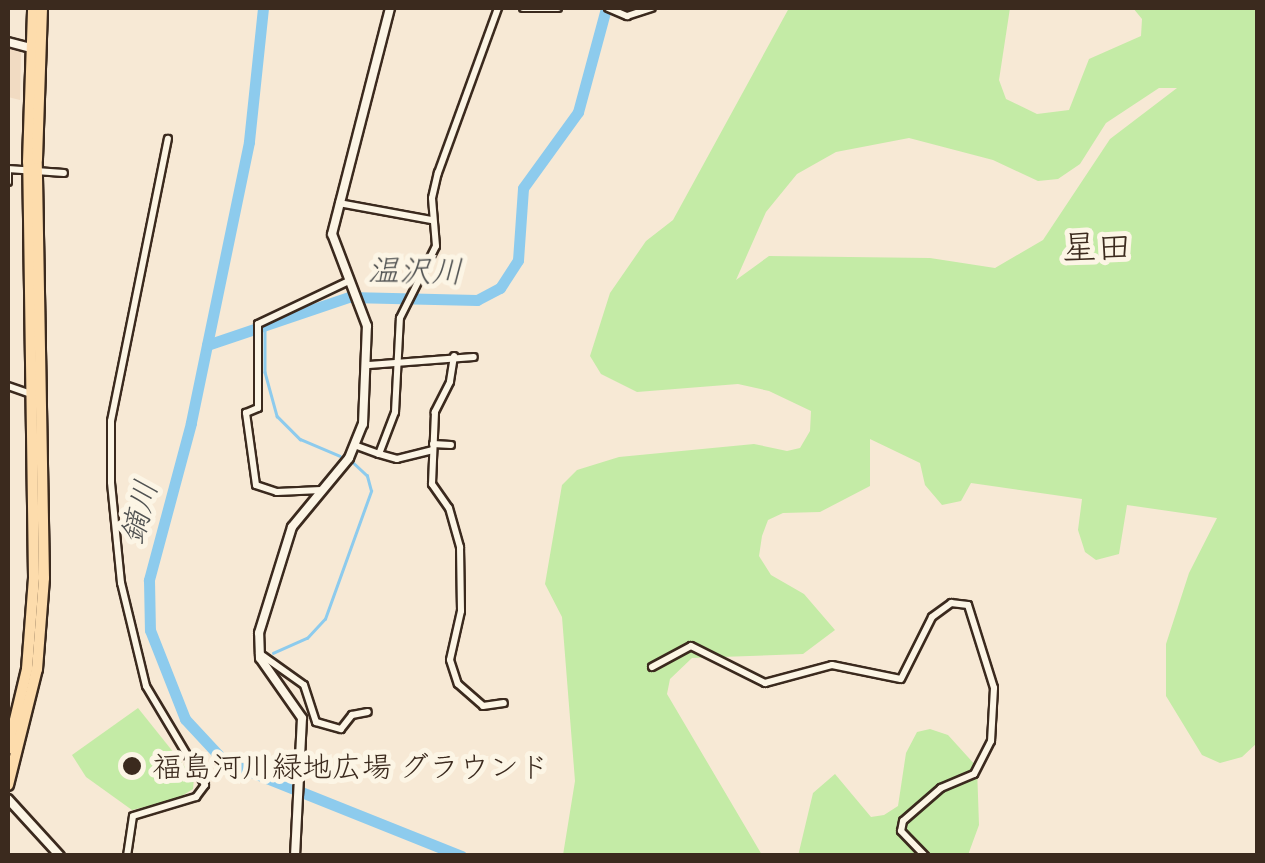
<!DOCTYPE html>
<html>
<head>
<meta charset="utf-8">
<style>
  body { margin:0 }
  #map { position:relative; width:1265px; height:863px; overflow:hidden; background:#f7e9d5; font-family:"Patrick Hand","Klee One",sans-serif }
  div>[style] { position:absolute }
  .built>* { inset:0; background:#f1dbc2 }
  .green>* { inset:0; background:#c4eba6 }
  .stream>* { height:2.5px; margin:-1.25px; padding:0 1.25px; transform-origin:1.25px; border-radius:1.25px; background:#8dcbed }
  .river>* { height:11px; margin:-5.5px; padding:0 5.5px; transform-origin:5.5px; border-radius:5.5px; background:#8dcbed }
  .roads { filter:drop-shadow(2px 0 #3b2a1e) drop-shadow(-2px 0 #3b2a1e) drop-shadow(0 2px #3b2a1e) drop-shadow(0 -2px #3b2a1e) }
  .street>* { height:6px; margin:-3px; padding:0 3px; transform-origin:3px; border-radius:3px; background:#fcf5e5 }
  .secondary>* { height:8px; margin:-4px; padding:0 4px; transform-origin:4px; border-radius:4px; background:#fcf5e5 }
  .highway>* { height:10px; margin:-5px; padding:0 5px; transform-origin:5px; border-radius:5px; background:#fddcac }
  .dots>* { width:28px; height:28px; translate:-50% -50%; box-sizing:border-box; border:5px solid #fcf5e5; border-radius:50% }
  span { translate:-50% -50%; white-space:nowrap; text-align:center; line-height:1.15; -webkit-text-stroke:10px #fcf5e5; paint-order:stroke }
  .poi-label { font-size:30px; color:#3b2a1e }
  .left { translate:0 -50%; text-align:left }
  .water-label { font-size:32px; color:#505252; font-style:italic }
  .quarter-label { font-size:35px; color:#3b2a1e }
  .frame { position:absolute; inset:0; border:10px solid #3b2a1e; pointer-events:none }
</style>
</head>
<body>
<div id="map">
  <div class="built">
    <div style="clip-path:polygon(8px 45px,21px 50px,20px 100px,8px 97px)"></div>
  </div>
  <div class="green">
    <div style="clip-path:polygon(evenodd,789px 8px,1010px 8px,999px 80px,1006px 99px,1037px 114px,1069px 110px,1089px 59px,1141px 36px,1142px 19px,1133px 8px,1257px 8px,1258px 742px,1242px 757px,1220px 763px,1202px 755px,1166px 696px,1166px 644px,1189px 573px,1217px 518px,1127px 505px,1119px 554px,1096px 560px,1085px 552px,1078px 530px,1082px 499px,971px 483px,961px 501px,942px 505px,925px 485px,920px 463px,870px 439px,870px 486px,820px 512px,783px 513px,768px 520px,762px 536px,759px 556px,771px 575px,804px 594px,835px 630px,803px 654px,692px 658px,670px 679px,667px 694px,762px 855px,563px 855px,575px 781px,562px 617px,545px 584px,562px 485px,577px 470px,619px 457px,754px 444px,787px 451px,800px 448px,810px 431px,811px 411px,769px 391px,738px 384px,637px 392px,601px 374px,590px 356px,610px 293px,646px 241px,673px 220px,789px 8px,1159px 88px,1177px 88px,1110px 139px,1043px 240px,995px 268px,930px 258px,769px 256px,736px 280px,766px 212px,797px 174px,836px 152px,909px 138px,993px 160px,1038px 181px,1058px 179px,1080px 164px,1106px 123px,1159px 88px)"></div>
    <div style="clip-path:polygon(138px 708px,194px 778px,193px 789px,177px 799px,132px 810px,86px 777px,72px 755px)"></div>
    <div style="clip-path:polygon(930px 729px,948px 735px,977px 767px,979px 825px,968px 855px,798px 856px,813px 793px,835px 774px,871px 817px,884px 815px,898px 806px,906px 753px,917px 732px)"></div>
  </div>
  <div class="stream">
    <div style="left:265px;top:325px;width:47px;rotate:90deg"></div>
    <div style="left:265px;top:372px;width:46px;rotate:74.7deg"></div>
    <div style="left:277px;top:416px;width:33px;rotate:45deg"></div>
    <div style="left:300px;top:439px;width:43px;rotate:23deg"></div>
    <div style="left:273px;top:653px;width:37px;rotate:-24deg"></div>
    <div style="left:307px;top:638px;width:26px;rotate:-47deg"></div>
    <div style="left:325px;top:619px;width:136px;rotate:-70.2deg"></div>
    <div style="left:371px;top:491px;width:16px;rotate:-105deg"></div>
    <div style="left:367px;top:476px;width:22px;rotate:-137deg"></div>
  </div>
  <div class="river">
    <div style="left:263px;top:8px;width:135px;rotate:96deg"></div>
    <div style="left:249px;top:142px;width:287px;rotate:101.7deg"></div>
    <div style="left:191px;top:423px;width:163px;rotate:105deg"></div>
    <div style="left:149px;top:580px;width:50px;rotate:88.9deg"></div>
    <div style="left:150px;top:630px;width:96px;rotate:68.5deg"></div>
    <div style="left:185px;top:719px;width:57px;rotate:47.1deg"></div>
    <div style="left:224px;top:761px;width:256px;rotate:21.8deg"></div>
    <div style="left:207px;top:345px;width:150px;rotate:-18.7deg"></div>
    <div style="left:349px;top:297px;width:128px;rotate:1.3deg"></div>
    <div style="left:477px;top:300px;width:26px;rotate:-28deg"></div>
    <div style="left:500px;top:288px;width:33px;rotate:-57deg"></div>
    <div style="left:518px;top:260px;width:72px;rotate:-86deg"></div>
    <div style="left:523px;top:188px;width:94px;rotate:-54.1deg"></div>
    <div style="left:578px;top:112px;width:108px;rotate:-74.9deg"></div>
  </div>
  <div class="roads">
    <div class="street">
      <div style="left:523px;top:8px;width:35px"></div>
      <div style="left:608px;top:8px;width:21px;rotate:23deg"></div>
      <div style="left:627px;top:16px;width:26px;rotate:-18deg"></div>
      <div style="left:8px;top:169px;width:56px;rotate:4.1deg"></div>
      <div style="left:8px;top:182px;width:12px;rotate:-90deg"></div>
      <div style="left:339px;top:203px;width:95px;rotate:10.4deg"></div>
      <div style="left:454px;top:356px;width:26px;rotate:99deg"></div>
      <div style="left:450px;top:382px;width:34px;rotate:117deg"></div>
      <div style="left:435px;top:412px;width:72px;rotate:92.4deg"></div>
      <div style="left:432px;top:484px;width:29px;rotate:55deg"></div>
      <div style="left:449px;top:508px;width:41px;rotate:74.2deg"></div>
      <div style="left:460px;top:547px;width:64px;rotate:89.1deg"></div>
      <div style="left:461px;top:611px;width:50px;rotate:102.7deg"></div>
      <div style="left:450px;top:660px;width:25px;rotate:72deg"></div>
      <div style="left:458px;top:684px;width:33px;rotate:41deg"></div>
      <div style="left:483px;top:706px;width:21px;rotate:-8deg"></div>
      <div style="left:369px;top:365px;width:105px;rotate:-4.4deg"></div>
      <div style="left:8px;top:386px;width:24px;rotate:19deg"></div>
      <div style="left:433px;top:444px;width:18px;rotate:3deg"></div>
      <div style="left:357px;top:446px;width:23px;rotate:20deg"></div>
      <div style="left:433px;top:450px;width:37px;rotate:166deg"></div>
      <div style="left:397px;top:459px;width:19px;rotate:-164deg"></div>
      <div style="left:379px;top:454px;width:45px;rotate:-69.1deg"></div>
      <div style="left:395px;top:412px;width:94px;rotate:-87deg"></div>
      <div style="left:400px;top:318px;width:80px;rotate:-63.4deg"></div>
      <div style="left:436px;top:246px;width:48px;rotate:-94.8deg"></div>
      <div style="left:432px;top:198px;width:26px;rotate:-77deg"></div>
      <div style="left:438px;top:173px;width:176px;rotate:-70deg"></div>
      <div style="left:321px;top:490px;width:44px;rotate:177.4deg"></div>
      <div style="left:277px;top:492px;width:22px;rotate:-162deg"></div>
      <div style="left:256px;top:485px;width:73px;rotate:-97.9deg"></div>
      <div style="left:246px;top:413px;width:13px;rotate:-23deg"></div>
      <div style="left:258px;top:408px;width:84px;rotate:-90deg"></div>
      <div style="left:258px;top:324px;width:101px;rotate:-25.3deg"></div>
      <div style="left:259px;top:653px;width:55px;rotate:35.4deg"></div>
      <div style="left:304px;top:685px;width:39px;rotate:72deg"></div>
      <div style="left:316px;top:722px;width:26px;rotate:16deg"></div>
      <div style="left:341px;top:729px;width:18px;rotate:-52deg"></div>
      <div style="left:352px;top:715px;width:16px;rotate:-11deg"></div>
      <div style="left:652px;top:667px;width:44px;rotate:-28.3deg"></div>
      <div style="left:691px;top:646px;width:83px;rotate:26.6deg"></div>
      <div style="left:765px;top:683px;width:69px;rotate:-15deg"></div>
      <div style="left:832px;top:665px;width:70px;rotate:11.5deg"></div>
      <div style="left:901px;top:679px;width:69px;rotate:-63.4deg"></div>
      <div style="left:932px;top:617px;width:24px;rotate:-36deg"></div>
      <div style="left:951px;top:603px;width:17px;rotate:7deg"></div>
      <div style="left:968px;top:605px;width:87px;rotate:72.6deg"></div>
      <div style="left:994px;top:688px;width:53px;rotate:93.2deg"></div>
      <div style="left:991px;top:741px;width:37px;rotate:117deg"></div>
      <div style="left:974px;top:774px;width:36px;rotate:157deg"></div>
      <div style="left:941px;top:788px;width:50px;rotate:139deg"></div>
      <div style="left:903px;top:821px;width:10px;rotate:101deg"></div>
      <div style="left:901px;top:831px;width:35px;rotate:46deg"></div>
      <div style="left:127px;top:856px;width:40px;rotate:-81.5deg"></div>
      <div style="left:133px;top:816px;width:66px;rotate:-16.8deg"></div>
      <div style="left:196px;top:797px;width:15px;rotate:-53deg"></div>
      <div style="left:205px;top:785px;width:115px;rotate:-120.8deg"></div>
      <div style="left:146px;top:686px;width:106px;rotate:-103.6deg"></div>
      <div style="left:121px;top:583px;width:101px;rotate:-95.7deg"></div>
      <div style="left:111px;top:482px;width:61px;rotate:-90deg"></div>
      <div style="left:111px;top:421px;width:288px;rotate:-78.6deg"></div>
    </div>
    <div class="secondary">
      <div style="left:8px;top:42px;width:27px;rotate:15deg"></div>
      <div style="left:8px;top:799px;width:77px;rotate:47.6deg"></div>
      <div style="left:295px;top:856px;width:138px;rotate:-87.1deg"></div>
      <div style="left:302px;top:718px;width:73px;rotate:-125deg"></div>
      <div style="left:260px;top:658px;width:25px;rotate:-92deg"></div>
      <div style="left:259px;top:633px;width:111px;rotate:-72.7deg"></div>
      <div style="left:292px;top:527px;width:89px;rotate:-50.4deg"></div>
      <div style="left:349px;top:458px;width:37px;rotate:-68deg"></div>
      <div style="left:363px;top:424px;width:98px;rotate:-87.7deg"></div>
      <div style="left:367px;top:326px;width:98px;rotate:-110.8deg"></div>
      <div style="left:332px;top:234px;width:233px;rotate:-75.6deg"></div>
    </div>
    <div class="highway">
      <div style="left:8px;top:749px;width:82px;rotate:-76.6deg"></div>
      <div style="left:27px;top:669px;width:92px;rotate:-85.6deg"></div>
      <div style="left:34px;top:577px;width:415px;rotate:-90.8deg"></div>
      <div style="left:28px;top:162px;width:154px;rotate:-88.1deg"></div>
      <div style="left:8px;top:785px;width:120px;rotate:-76deg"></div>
      <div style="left:37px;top:669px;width:91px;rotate:-85.6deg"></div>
      <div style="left:44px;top:578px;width:419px;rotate:-91deg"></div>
      <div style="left:37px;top:159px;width:151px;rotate:-88.1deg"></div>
    </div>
  </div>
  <div class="dots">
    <div style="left:132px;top:766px;background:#3b2a1e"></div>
  </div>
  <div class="poi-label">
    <span class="left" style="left:152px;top:766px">福島河川緑地広場 グラウンド</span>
  </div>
  <div class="water-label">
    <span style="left:415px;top:271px;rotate:1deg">温沢川</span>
    <span style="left:139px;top:512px;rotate:-75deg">鏑川</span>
  </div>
  <div class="quarter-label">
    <span style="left:1097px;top:247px">星田</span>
  </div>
  <div class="frame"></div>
</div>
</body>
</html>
